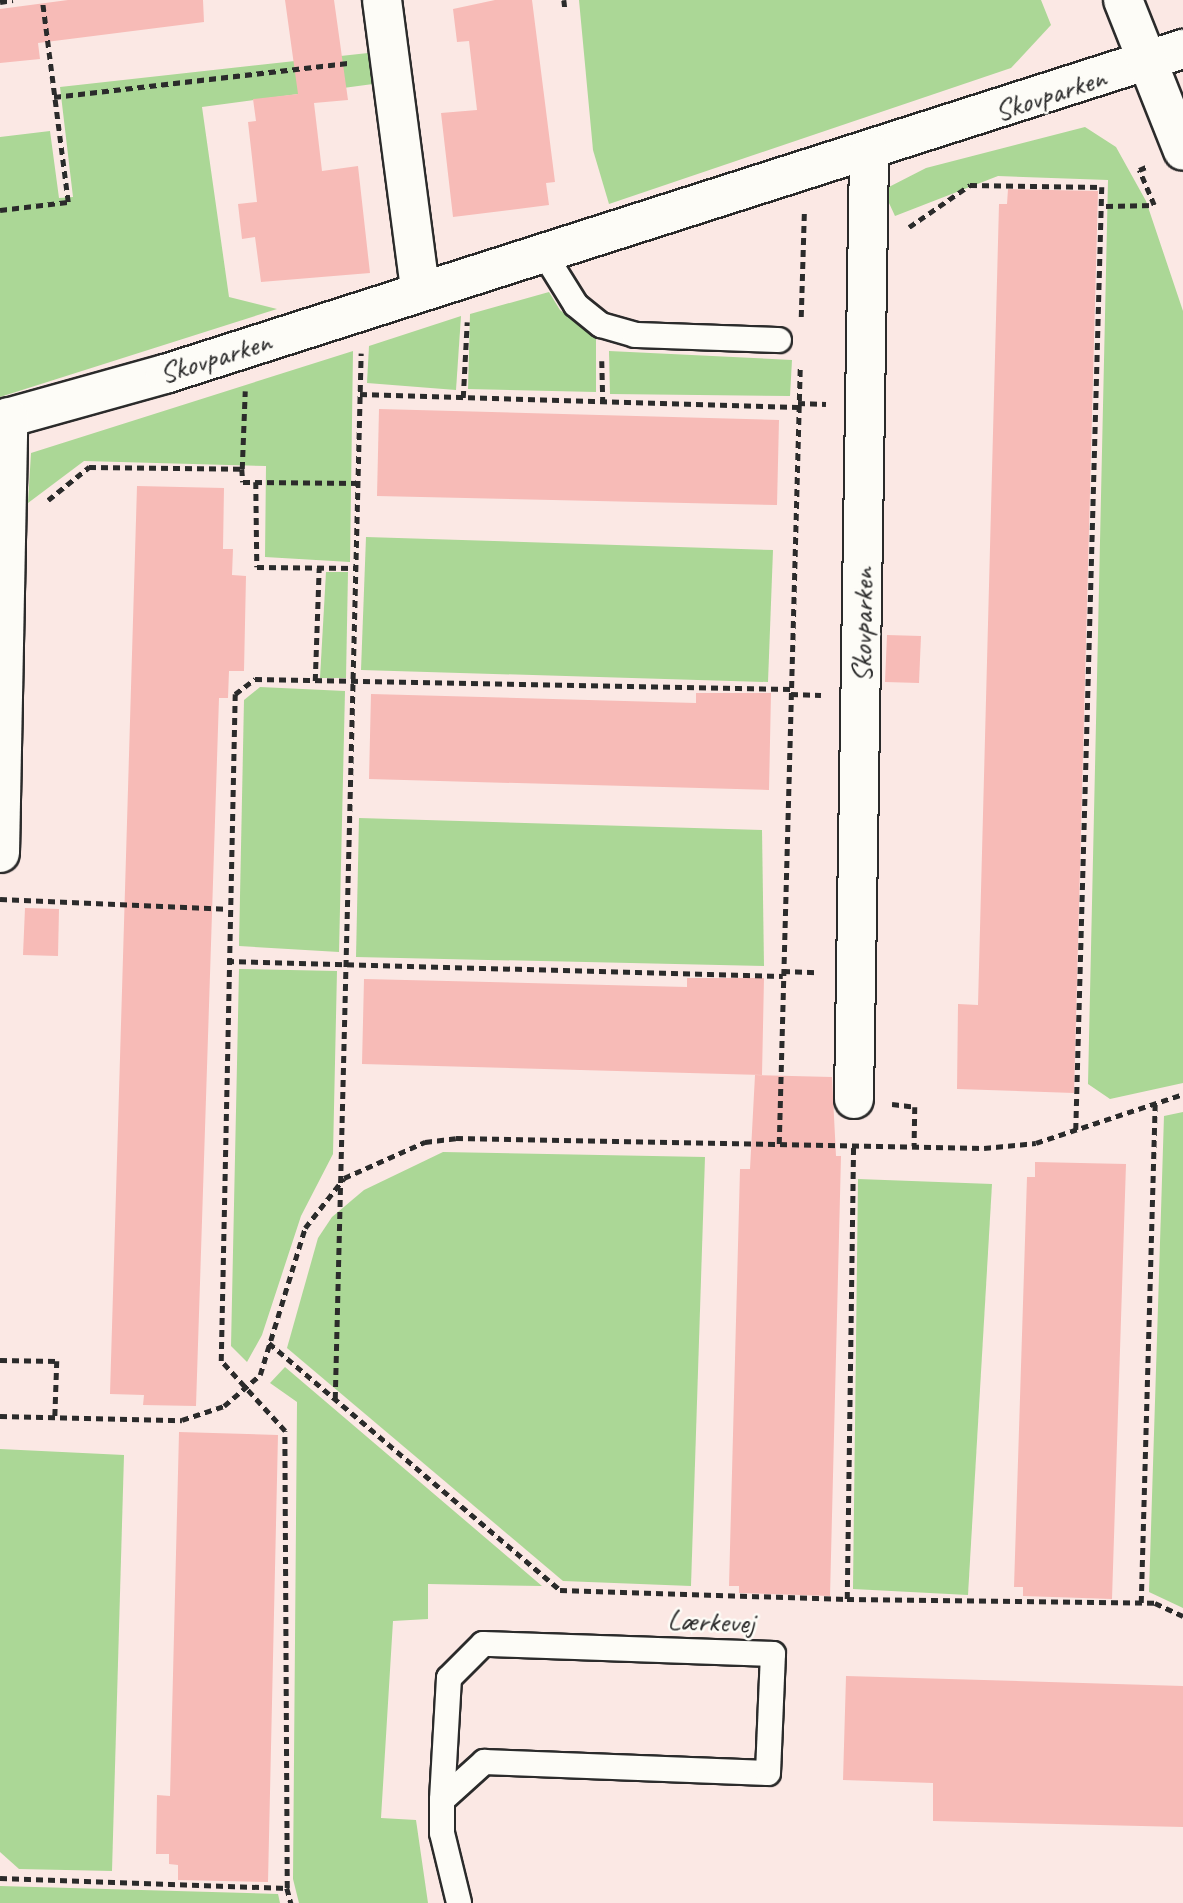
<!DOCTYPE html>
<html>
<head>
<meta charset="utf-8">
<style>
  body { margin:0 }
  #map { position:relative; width:1183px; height:1903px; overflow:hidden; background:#fbe8e4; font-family:Caveat,sans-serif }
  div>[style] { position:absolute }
  .green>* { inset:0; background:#abd796 }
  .building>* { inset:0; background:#f7bbb7 }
  .path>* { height:4.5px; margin-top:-2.25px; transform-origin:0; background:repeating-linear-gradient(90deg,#2b2b2b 0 7px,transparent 0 12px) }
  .roads { filter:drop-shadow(2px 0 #2b2b2b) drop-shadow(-2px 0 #2b2b2b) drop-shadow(0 2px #2b2b2b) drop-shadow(0 -2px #2b2b2b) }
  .lane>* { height:24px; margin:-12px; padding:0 12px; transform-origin:12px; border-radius:12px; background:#fdfcf7 }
  .street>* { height:38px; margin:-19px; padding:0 19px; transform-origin:19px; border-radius:19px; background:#fdfcf7 }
  .secondary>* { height:38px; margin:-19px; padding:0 19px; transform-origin:19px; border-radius:19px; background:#fdfcf7 }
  span { translate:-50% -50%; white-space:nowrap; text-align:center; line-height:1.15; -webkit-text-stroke:5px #fdfcf7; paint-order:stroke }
  .street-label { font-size:30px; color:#2b2b2b }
</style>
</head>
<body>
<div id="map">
  <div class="green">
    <div style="clip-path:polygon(579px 0,1041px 0,1051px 25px,1011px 68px,609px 204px,593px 150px)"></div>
    <div style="clip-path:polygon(368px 53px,373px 84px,202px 107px,229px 297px,277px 309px,0 397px,0 137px,50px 131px,59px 198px,73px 197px,60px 87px)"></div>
    <div style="clip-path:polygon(1085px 127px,1116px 147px,1146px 201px,1183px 311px,1183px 1083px,1110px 1099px,1088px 1084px,1108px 180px,998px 176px,895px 216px,883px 190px,926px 168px)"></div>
    <div style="clip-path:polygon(549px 292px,560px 310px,596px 339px,596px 392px,468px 389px,470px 314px)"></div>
    <div style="clip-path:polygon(461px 316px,456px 390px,367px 383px,369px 346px)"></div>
    <div style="clip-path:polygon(353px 351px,350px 562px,265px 557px,266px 466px,84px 461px,28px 503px,31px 453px)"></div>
    <div style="clip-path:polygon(609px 351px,792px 360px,790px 396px,610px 394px)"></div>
    <div style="clip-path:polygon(366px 537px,773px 550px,768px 682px,361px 670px)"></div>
    <div style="clip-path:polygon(326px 572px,348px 572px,346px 678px,320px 678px)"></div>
    <div style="clip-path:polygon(260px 687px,345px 691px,339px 952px,239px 946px,244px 700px)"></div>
    <div style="clip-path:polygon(359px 818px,762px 830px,764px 966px,356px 957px)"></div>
    <div style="clip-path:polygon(239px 969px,337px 971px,333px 1154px,301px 1216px,262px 1335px,247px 1362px,231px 1346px)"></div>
    <div style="clip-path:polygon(1183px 1112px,1183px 1608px,1149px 1592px,1164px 1116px)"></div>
    <div style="clip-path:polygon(443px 1152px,705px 1157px,691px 1586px,563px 1581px,287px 1348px,318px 1238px,332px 1217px,364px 1190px)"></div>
    <div style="clip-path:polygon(858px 1179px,992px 1184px,968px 1595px,853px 1589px)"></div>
    <div style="clip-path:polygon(285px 1367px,542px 1586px,428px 1584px,428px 1619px,393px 1621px,381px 1818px,416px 1820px,428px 1903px,299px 1903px,293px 1879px,297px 1402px,270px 1383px)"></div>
    <div style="clip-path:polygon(0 1449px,124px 1455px,112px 1871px,19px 1869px,0 1852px)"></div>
    <div style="clip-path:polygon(0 1886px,278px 1894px,280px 1903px,0 1903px)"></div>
  </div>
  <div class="building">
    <div style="clip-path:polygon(68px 0,203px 0,204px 22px,38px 43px,40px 59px,0 63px,0 9px)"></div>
    <div style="clip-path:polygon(285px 0,334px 0,348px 100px,314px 103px,322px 171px,358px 166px,370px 273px,261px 282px,255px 237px,242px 239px,238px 204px,257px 202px,248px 122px,256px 121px,253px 99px,298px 94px)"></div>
    <div style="clip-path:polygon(495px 0,532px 0,555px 182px,546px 183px,549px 205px,453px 217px,441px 113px,477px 110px,469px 41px,457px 42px,453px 9px)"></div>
    <div style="clip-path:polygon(1008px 189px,1098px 191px,1074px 1093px,957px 1089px,958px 1004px,978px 1005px,999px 204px,1007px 204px)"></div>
    <div style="clip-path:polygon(379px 409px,779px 420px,777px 505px,377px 496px)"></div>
    <div style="clip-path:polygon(137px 486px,224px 488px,223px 549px,233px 549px,232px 575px,246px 576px,244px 671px,229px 671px,228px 698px,219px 698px,196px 1406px,143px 1405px,144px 1395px,110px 1394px)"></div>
    <div style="clip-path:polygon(887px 635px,921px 636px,919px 683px,885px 682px)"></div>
    <div style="clip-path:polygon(696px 693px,771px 693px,769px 790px,369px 779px,371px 694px,696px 703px)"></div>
    <div style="clip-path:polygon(25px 908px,59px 909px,58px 956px,23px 955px)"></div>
    <div style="clip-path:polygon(687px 978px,764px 978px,762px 1075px,362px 1064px,364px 979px,687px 987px)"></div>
    <div style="clip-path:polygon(755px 1075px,832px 1077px,836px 1156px,841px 1156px,830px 1596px,739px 1593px,739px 1586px,729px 1586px,740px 1169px,750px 1169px)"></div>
    <div style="clip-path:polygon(1035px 1162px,1126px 1164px,1112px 1599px,1023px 1596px,1023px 1587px,1014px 1587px,1027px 1177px,1035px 1177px)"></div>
    <div style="clip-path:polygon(179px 1432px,278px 1435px,268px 1882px,178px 1880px,178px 1865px,169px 1864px,169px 1854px,156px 1854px,157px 1795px,170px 1796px)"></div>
    <div style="clip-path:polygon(846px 1676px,1183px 1686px,1183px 1827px,933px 1821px,933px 1783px,843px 1780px)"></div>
  </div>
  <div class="path">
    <div style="left:564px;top:0;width:8px;rotate:83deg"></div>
    <div style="left:0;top:2px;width:13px;rotate:-9deg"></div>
    <div style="left:54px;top:97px;width:298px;rotate:-6.6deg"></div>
    <div style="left:1106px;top:206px;width:48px;rotate:-1.2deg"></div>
    <div style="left:1154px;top:205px;width:38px;rotate:-113deg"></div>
    <div style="left:1139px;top:170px;width:8px;rotate:-23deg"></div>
    <div style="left:0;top:210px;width:68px;rotate:-6.7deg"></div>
    <div style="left:68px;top:202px;width:204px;rotate:-97.3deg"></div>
    <div style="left:909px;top:227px;width:74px;rotate:-34.5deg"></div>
    <div style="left:970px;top:185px;width:132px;rotate:0.9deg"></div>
    <div style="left:1102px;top:187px;width:943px;rotate:91.58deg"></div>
    <div style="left:801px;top:317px;width:104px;rotate:-88.3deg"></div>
    <div style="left:602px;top:361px;width:40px;rotate:88.6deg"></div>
    <div style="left:360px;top:394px;width:438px;rotate:1.7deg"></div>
    <div style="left:463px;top:398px;width:76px;rotate:-87deg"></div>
    <div style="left:798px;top:403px;width:28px;rotate:2deg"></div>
    <div style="left:242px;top:469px;width:78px;rotate:-87.8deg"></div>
    <div style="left:256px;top:482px;width:85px;rotate:89.3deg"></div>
    <div style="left:257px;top:567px;width:101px;rotate:0.6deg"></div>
    <div style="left:48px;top:500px;width:53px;rotate:-38.8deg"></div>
    <div style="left:89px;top:467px;width:153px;rotate:0.7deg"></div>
    <div style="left:242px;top:469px;width:13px;rotate:86deg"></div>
    <div style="left:243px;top:482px;width:116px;rotate:0.5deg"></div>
    <div style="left:315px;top:681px;width:113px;rotate:-88deg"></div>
    <div style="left:791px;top:694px;width:30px;rotate:2deg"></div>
    <div style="left:0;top:899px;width:226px;rotate:2.5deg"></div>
    <div style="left:227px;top:961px;width:556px;rotate:1.55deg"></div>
    <div style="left:783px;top:971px;width:34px;rotate:2deg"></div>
    <div style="left:892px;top:1104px;width:23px;rotate:7deg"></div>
    <div style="left:915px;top:1107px;width:39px;rotate:91deg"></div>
    <div style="left:779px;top:1144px;width:777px;rotate:-88.45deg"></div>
    <div style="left:269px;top:1343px;width:382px;rotate:40.3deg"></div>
    <div style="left:560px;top:1590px;width:287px;rotate:1.8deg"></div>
    <div style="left:847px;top:1599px;width:454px;rotate:-89.2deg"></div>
    <div style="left:0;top:1360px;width:57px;rotate:1deg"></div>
    <div style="left:57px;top:1361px;width:56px;rotate:92deg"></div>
    <div style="left:335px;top:1399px;width:1046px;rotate:-88.58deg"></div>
    <div style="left:0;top:1416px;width:182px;rotate:1.3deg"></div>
    <div style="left:182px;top:1420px;width:44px;rotate:-18.4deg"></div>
    <div style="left:224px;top:1406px;width:48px;rotate:-40.7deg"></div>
    <div style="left:260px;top:1375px;width:154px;rotate:-73deg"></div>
    <div style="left:305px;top:1228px;width:63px;rotate:-52deg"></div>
    <div style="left:344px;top:1178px;width:89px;rotate:-24deg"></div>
    <div style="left:425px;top:1142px;width:31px;rotate:-7deg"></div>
    <div style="left:456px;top:1138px;width:528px;rotate:1.09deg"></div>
    <div style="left:984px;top:1148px;width:52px;rotate:-5.5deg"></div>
    <div style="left:1036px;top:1143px;width:155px;rotate:-18.4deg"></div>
    <div style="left:847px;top:1599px;width:308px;rotate:0.7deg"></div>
    <div style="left:1155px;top:1603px;width:31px;rotate:25deg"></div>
    <div style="left:1141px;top:1603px;width:502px;rotate:-88.4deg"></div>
    <div style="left:0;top:1878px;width:287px;rotate:2deg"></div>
    <div style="left:287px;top:1888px;width:16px;rotate:75deg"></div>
    <div style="left:287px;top:1888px;width:457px;rotate:-90.3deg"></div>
    <div style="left:285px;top:1431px;width:95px;rotate:-132.4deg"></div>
    <div style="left:221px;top:1361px;width:667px;rotate:-88.8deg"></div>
    <div style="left:235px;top:694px;width:25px;rotate:-37deg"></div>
    <div style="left:255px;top:679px;width:536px;rotate:1.07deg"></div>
  </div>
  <div class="roads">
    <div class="lane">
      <div style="left:543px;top:252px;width:62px;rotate:58.1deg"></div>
      <div style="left:576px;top:305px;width:32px;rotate:39deg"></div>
      <div style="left:601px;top:325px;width:35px;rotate:16deg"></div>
      <div style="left:635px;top:335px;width:144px;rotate:2deg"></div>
      <div style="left:442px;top:1800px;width:57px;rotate:-42.1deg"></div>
      <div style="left:484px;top:1762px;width:284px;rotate:2.2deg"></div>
      <div style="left:768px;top:1773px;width:119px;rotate:-87.6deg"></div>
      <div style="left:773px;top:1654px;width:290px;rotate:-178deg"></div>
      <div style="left:483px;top:1644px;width:48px;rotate:135deg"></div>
      <div style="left:449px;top:1678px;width:122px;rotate:93.3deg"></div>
      <div style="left:442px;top:1800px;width:33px;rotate:90deg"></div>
      <div style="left:442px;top:1833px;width:72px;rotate:76.3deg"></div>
    </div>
    <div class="street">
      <div style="left:382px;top:0;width:291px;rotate:82.5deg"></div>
      <div style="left:0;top:420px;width:171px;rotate:-15.6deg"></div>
      <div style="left:165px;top:374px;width:1069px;rotate:-17.71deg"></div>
      <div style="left:0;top:853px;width:436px;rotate:-88.9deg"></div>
      <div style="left:854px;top:1099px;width:948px;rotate:-89.09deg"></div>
    </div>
    <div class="secondary">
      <div style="left:1123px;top:0;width:162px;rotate:68.3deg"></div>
    </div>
  </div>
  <div class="street-label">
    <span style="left:1050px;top:94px;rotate:-18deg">Skovparken</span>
    <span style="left:215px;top:357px;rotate:-17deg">Skovparken</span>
    <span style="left:862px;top:625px;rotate:-89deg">Skovparken</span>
    <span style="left:711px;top:1621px;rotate:2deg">Lærkevej</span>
  </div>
</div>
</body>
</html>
